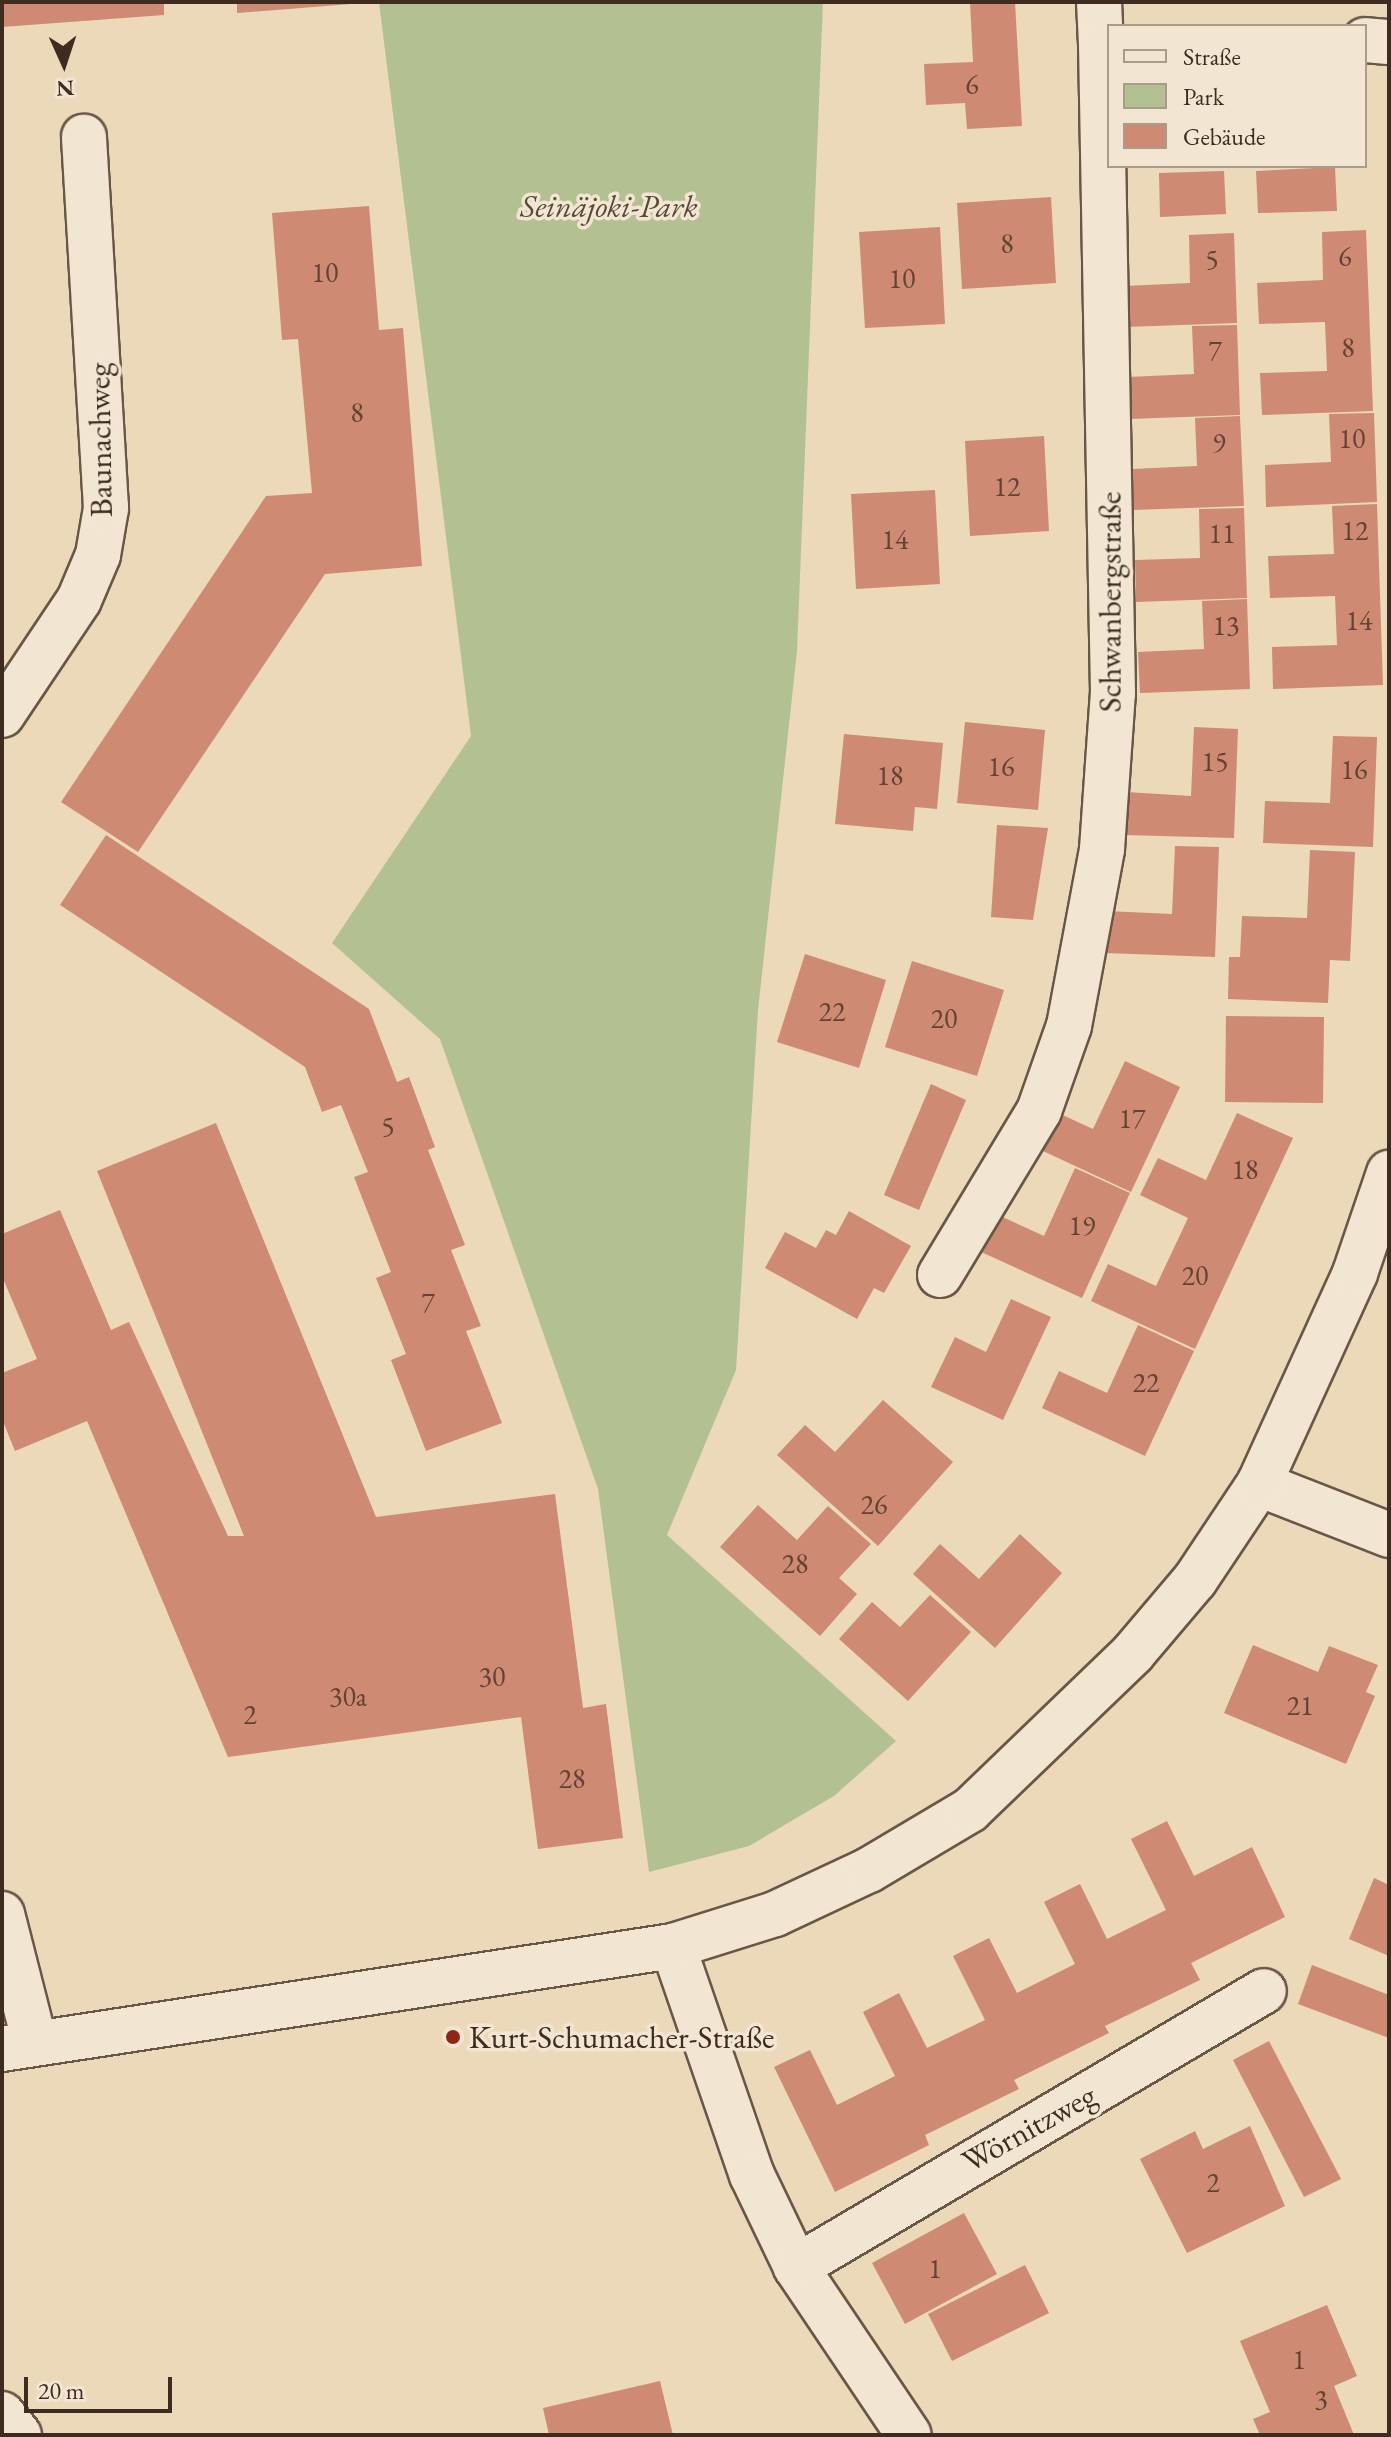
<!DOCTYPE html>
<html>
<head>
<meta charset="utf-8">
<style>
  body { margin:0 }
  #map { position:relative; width:1391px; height:2437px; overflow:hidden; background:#ebd9b9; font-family:"EB Garamond",serif }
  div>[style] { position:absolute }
  .green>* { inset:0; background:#b3c092 }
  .building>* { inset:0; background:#ce8a73 }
  .roads { filter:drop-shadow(2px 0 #6a5646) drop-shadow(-2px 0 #6a5646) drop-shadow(0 2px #6a5646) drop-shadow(0 -2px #6a5646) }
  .minor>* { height:44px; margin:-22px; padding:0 22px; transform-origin:22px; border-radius:22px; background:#f2e6d2 }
  .dots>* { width:22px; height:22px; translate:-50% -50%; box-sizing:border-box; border:4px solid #f2e6d2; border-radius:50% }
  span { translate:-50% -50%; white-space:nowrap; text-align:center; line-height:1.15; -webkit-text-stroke:7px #f2e6d2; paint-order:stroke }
  .number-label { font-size:28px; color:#634335 }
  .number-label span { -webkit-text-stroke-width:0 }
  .park-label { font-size:32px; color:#564937; font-style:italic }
  .street-label { font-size:32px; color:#3f2b20 }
  .poi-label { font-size:32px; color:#3f2b20 }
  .left { translate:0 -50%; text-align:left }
  .frame { position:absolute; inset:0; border:4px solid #3f2b20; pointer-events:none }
  .legend { position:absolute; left:1107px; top:24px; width:260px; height:144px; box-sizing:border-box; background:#f2e6d2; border:2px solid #aa9b8b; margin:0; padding:10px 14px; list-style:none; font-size:24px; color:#3f2b20 }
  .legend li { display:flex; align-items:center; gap:16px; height:40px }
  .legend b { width:40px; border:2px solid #aa9b8b }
  .north { position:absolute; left:24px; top:24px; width:80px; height:80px; -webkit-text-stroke:6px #f2e6d2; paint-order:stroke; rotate:177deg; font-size:22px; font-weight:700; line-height:32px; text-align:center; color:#3f2b20 }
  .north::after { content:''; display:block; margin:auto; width:28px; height:36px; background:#3f2b20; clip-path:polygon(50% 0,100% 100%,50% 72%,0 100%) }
  .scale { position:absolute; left:24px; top:2377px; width:148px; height:36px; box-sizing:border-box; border:4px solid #3f2b20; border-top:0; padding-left:10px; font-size:24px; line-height:28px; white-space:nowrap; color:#3f2b20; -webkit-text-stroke:6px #f2e6d2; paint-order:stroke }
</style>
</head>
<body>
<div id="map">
  <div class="green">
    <div style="clip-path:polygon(379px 2px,823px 2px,797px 651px,758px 1010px,736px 1370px,667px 1535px,896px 1741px,834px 1796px,749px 1846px,649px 1872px,598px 1489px,440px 1039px,332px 943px,471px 736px)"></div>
  </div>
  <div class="building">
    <div style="clip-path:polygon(2px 2px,164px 2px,164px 15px,2px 27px)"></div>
    <div style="clip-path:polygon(237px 2px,351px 2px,351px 4px,237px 13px)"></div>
    <div style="clip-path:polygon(970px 2px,1015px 2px,1022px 126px,967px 129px,965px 103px,926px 105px,924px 64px,973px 62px)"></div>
    <div style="clip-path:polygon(1335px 167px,1337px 211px,1258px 213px,1256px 171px)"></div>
    <div style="clip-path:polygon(1224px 171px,1226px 214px,1160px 217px,1159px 173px)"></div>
    <div style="clip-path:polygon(1051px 197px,1056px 283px,962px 289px,957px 203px)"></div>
    <div style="clip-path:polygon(369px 206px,379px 330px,403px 328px,422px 566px,325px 574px,138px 852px,61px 802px,266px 496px,312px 493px,298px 339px,282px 340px,272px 213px)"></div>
    <div style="clip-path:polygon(940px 227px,945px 324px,865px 328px,859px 232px)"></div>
    <div style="clip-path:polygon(1366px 230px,1373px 411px,1262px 415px,1260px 373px,1327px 371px,1325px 322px,1259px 324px,1257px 283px,1323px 280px,1322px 232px)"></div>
    <div style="clip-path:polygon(1234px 233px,1237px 323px,1126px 327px,1125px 286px,1190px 283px,1189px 235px)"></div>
    <div style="clip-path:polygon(1237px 325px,1240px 415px,1129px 419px,1128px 377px,1194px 374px,1192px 326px)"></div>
    <div style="clip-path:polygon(1374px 413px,1377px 502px,1266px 507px,1265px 465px,1331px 462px,1329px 414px)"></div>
    <div style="clip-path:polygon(1240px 416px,1244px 506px,1133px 510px,1132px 469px,1197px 466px,1195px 418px)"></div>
    <div style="clip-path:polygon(1044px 436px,1049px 531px,970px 536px,965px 441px)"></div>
    <div style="clip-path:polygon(935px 490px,940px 584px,856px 589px,851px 494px)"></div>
    <div style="clip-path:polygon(1377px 504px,1383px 685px,1273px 689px,1272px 647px,1337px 645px,1335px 596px,1270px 598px,1268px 556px,1334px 554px,1332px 506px)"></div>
    <div style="clip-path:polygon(1244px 508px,1247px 598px,1136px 602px,1135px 560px,1200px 558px,1199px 509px)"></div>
    <div style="clip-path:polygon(1247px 599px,1250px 689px,1140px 693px,1138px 652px,1204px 649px,1202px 601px)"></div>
    <div style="clip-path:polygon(965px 722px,1045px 730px,1038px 810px,957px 803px)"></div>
    <div style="clip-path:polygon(1194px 727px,1238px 729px,1234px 838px,1124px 835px,1126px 792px,1191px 796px)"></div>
    <div style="clip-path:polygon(844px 734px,943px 743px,937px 809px,915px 807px,913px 831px,835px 824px)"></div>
    <div style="clip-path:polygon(1333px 736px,1377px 737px,1373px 847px,1263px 843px,1265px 801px,1330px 803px)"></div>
    <div style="clip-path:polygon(997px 825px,1048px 828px,1033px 920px,991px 917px)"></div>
    <div style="clip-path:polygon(106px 835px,369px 1009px,397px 1082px,409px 1077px,435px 1147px,428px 1150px,465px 1245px,451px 1250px,481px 1326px,466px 1331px,502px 1423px,426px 1451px,391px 1360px,406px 1354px,376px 1278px,391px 1272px,354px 1177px,368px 1172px,341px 1105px,322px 1112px,305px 1067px,60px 905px)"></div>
    <div style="clip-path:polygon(1175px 846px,1219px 847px,1215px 957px,1105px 953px,1106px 911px,1172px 914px)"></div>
    <div style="clip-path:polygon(1310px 850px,1355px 852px,1350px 961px,1330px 960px,1328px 1003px,1228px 999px,1229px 957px,1240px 957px,1242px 916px,1307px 918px)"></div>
    <div style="clip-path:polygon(805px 954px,886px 980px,859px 1068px,777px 1042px)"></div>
    <div style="clip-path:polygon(912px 961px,1004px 990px,977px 1076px,885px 1047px)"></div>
    <div style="clip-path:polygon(1226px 1016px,1324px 1017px,1323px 1103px,1225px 1102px)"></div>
    <div style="clip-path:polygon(1125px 1061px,1180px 1087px,1131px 1192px,1028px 1144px,1045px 1107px,1093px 1129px)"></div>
    <div style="clip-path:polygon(931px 1084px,966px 1100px,919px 1210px,884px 1195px)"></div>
    <div style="clip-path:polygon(1237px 1113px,1293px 1138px,1195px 1349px,1091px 1301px,1108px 1264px,1156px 1286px,1188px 1218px,1140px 1195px,1158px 1158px,1206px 1180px)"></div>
    <div style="clip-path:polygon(216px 1123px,376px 1517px,555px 1494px,583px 1708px,606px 1704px,623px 1838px,538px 1849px,521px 1717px,228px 1757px,87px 1421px,15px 1451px,2px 1419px,2px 1373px,37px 1359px,2px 1276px,2px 1234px,60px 1210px,111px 1330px,129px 1322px,228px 1536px,244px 1536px,97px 1171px)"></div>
    <div style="clip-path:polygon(1075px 1168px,1130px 1193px,1082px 1298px,979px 1251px,996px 1214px,1044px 1236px)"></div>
    <div style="clip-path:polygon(849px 1211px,911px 1246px,884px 1293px,874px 1288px,857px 1319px,765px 1268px,785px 1232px,816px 1248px,826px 1230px,836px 1235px)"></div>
    <div style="clip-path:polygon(1011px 1299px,1051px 1317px,1003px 1420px,931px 1387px,955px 1337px,986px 1352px)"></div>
    <div style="clip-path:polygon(1138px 1325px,1194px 1351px,1145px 1456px,1042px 1408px,1059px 1371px,1107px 1393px)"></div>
    <div style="clip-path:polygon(883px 1400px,953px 1462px,878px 1546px,777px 1455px,805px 1425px,835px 1452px)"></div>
    <div style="clip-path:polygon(758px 1505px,797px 1540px,828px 1506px,871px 1544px,839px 1578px,857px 1594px,820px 1636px,720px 1547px)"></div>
    <div style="clip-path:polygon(1020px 1534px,1062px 1573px,995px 1648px,913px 1574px,940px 1544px,979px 1579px)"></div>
    <div style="clip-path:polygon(930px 1595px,971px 1632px,908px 1701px,839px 1639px,872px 1602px,900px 1627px)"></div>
    <div style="clip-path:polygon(1253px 1645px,1318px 1672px,1329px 1646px,1378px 1665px,1366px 1692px,1375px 1696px,1346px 1764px,1224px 1713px)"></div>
    <div style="clip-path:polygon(1167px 1821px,1194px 1876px,1252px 1847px,1285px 1917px,1191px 1963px,1200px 1980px,1105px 2026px,1109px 2033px,1014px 2080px,1019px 2089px,925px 2135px,929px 2145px,835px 2192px,774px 2067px,810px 2050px,837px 2105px,895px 2076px,863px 2012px,899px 1993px,927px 2048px,985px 2020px,953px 1956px,989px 1938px,1017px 1993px,1075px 1964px,1044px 1902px,1080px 1884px,1107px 1939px,1166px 1910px,1131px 1839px)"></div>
    <div style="clip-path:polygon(1374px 1878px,1389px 1885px,1389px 1956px,1349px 1939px)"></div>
    <div style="clip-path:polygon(1312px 1965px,1389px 1995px,1389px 2038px,1298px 2004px)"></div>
    <div style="clip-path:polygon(1269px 2041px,1341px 2179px,1304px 2197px,1233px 2060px)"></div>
    <div style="clip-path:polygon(1250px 2126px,1285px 2206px,1187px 2253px,1140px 2159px,1195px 2131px,1203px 2149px)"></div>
    <div style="clip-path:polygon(964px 2213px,997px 2274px,905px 2324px,872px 2263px)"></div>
    <div style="clip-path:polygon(1025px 2265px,1049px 2313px,952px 2361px,928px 2314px)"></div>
    <div style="clip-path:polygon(1327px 2305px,1357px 2376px,1334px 2386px,1354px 2435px,1260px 2435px,1253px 2419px,1270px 2412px,1240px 2341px)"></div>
    <div style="clip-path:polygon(660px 2381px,673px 2435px,549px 2435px,543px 2408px)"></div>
  </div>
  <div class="roads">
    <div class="minor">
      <div style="left:1099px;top:2px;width:43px;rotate:87.3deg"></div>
      <div style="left:1365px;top:40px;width:24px;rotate:5deg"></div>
      <div style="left:2px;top:715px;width:138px;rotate:-56.2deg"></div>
      <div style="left:79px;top:600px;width:49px;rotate:-67.1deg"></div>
      <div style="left:98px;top:555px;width:48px;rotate:-80.3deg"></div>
      <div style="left:106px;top:508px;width:372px;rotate:-93.4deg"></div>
      <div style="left:940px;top:1275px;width:192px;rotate:-58.9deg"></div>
      <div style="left:1039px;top:1111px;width:90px;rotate:-70.6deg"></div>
      <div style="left:1069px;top:1026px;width:180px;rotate:-79.4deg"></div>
      <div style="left:1102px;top:849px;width:156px;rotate:-86deg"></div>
      <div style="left:1113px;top:693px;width:648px;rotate:-91.06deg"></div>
      <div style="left:1101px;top:45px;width:8px"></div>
      <div style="left:1259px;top:1484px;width:140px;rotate:21.4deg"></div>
      <div style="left:2px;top:1914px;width:133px;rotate:75.7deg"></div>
      <div style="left:673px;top:1946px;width:242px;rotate:71deg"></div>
      <div style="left:752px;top:2175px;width:102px;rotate:64.4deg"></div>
      <div style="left:796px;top:2267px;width:202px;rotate:56.1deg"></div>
      <div style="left:2px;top:2049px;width:679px;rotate:-8.73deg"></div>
      <div style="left:673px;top:1946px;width:107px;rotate:-17.4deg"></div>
      <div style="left:775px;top:1914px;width:104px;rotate:-25.1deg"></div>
      <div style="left:869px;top:1870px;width:117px;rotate:-30.7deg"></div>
      <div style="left:970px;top:1810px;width:226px;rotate:-43.9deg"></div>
      <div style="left:1133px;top:1653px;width:96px;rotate:-49.7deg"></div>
      <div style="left:1195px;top:1580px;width:115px;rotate:-56.3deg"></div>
      <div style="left:1259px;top:1484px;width:232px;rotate:-65.5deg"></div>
      <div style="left:1355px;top:1273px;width:106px;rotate:-71.2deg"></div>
      <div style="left:796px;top:2267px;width:543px;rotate:-30.53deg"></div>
      <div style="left:2px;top:2414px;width:27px;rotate:51deg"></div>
    </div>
  </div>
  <div class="dots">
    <div style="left:453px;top:2037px;background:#8f2418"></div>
  </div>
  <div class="number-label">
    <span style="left:972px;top:84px">6</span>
    <span style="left:1007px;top:243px">8</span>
    <span style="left:1345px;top:256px">6</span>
    <span style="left:1212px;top:259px">5</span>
    <span style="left:325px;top:272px">10</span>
    <span style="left:902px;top:278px">10</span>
    <span style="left:1348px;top:347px">8</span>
    <span style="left:1215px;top:350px">7</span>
    <span style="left:357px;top:412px">8</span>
    <span style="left:1352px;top:438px">10</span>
    <span style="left:1219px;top:442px">9</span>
    <span style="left:1007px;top:486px">12</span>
    <span style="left:1355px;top:530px">12</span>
    <span style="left:1222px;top:533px">11</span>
    <span style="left:895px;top:539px">14</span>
    <span style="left:1359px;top:620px">14</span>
    <span style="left:1226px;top:625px">13</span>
    <span style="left:1215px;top:761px">15</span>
    <span style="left:1001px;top:766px">16</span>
    <span style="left:1354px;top:769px">16</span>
    <span style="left:890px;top:775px">18</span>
    <span style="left:832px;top:1011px">22</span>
    <span style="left:944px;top:1018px">20</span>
    <span style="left:1132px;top:1118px">17</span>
    <span style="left:388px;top:1126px">5</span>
    <span style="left:1245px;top:1169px">18</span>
    <span style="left:1082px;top:1225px">19</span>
    <span style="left:1195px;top:1275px">20</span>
    <span style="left:428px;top:1302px">7</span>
    <span style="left:1146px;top:1382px">22</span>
    <span style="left:874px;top:1504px">26</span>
    <span style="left:795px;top:1563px">28</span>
    <span style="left:492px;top:1676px">30</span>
    <span style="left:348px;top:1696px">30a</span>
    <span style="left:1300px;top:1705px">21</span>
    <span style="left:250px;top:1714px">2</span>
    <span style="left:572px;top:1778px">28</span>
    <span style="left:1213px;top:2182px">2</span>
    <span style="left:935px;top:2268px">1</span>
    <span style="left:1299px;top:2359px">1</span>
    <span style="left:1321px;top:2399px">3</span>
  </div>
  <div class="park-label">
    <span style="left:609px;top:206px">Seinäjoki-Park</span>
  </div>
  <div class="street-label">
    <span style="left:100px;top:440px;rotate:-91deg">Baunachweg</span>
    <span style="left:1110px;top:602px;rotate:-90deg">Schwanbergstraße</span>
    <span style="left:1029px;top:2128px;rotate:-29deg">Wörnitzweg</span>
  </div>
  <div class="poi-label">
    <span class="left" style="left:469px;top:2037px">Kurt-Schumacher-Straße</span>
  </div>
  <div class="frame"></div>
  <ul class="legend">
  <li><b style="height:10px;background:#f2e6d2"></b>Straße</li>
  <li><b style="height:22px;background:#b3c092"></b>Park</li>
  <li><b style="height:22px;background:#ce8a73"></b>Gebäude</li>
  </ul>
  <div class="north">N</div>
  <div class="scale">20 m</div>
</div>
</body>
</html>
